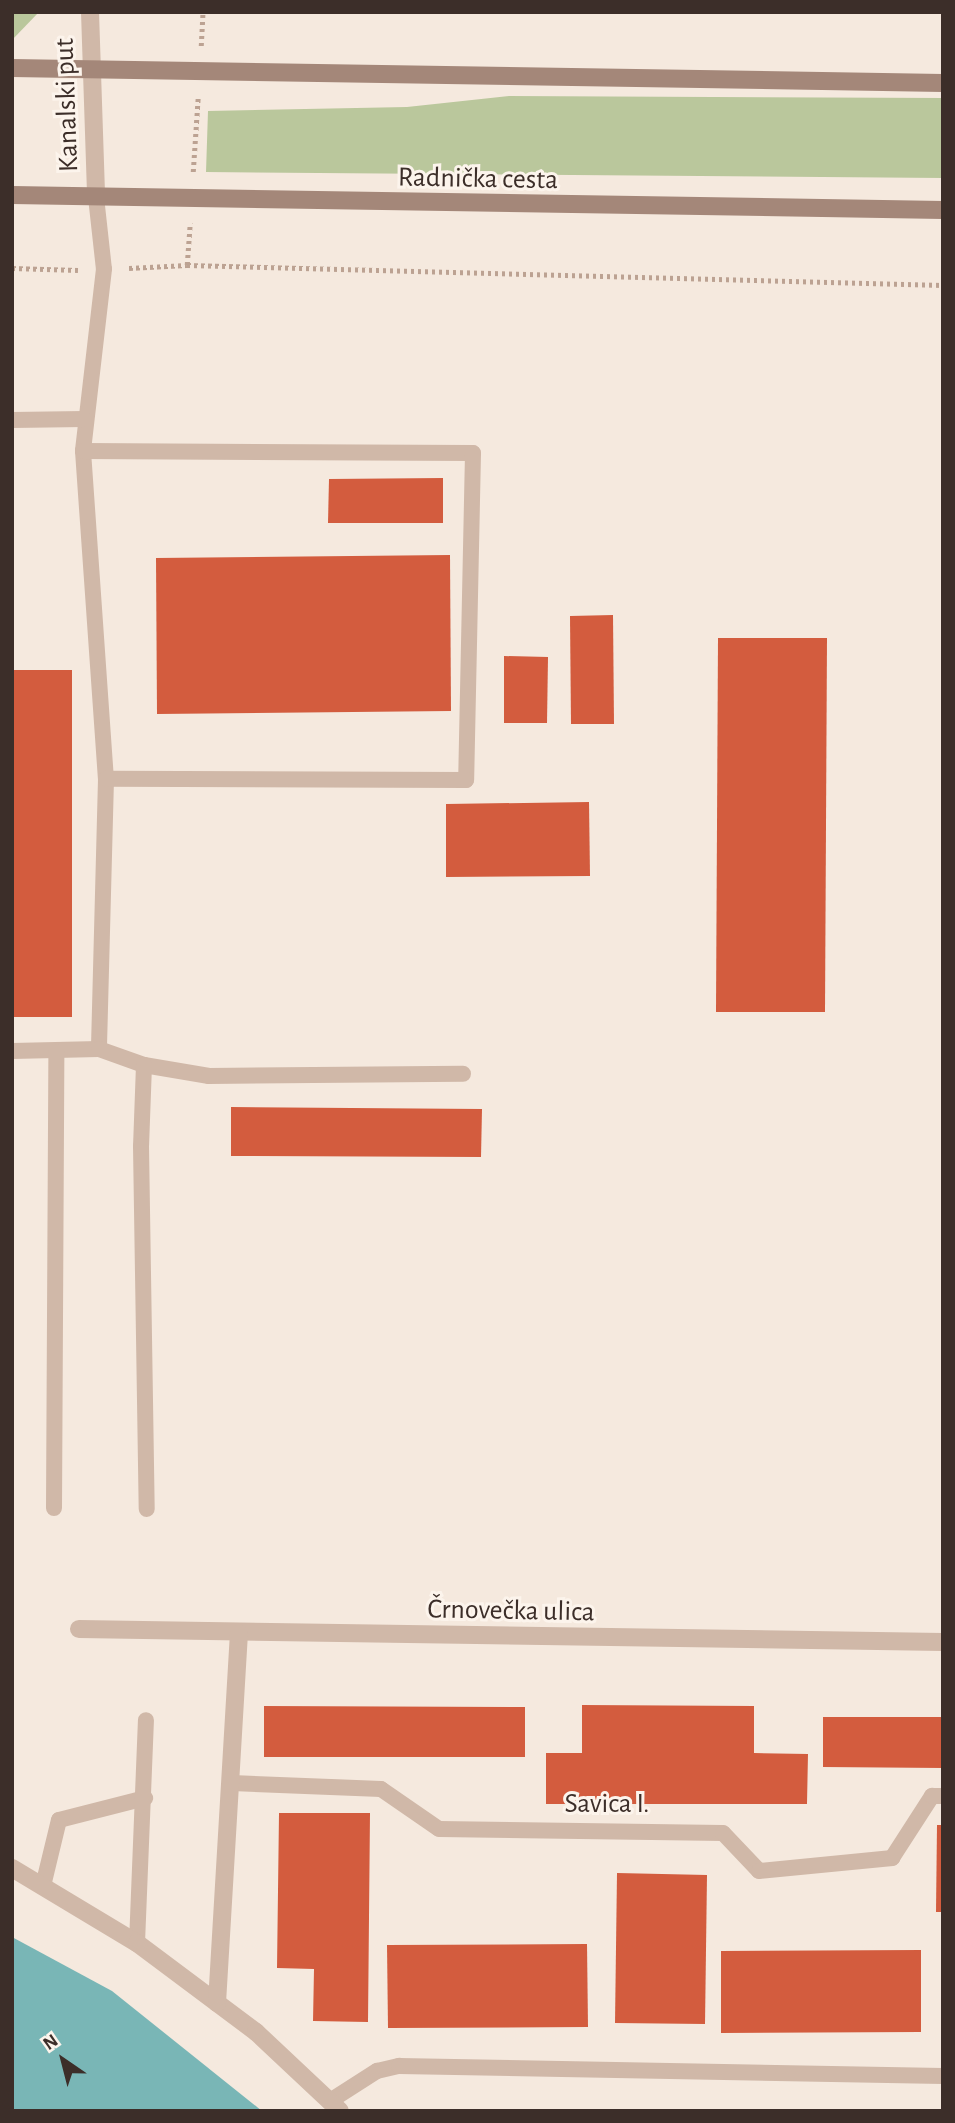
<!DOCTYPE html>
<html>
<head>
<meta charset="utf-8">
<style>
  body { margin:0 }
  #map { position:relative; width:955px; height:2123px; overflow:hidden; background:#f5e9de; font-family:"Alegreya Sans",sans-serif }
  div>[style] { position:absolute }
  .green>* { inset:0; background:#bac79c }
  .water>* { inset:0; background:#79b6b6 }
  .building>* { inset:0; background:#d35c3e }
  .path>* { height:4.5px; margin-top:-2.25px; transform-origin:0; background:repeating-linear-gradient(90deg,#bca292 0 3.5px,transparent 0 7px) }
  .service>* { height:16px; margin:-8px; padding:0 8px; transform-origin:8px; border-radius:8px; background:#d0b8a8 }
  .minor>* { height:18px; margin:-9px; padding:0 9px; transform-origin:9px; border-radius:9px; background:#d0b8a8 }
  .tertiary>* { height:18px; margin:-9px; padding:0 9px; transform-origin:9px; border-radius:9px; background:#d0b8a8 }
  .secondary>* { height:18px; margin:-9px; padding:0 9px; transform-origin:9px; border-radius:9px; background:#a48779 }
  span { translate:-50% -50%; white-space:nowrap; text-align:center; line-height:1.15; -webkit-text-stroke:6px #fcf4ec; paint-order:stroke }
  .street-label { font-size:28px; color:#3c2e29 }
  .frame { position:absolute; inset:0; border:14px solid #3c2e29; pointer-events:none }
  .north { position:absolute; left:28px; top:2025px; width:70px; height:70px; -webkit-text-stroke:5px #fcf4ec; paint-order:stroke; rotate:325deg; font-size:19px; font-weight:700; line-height:28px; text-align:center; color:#3c2e29 }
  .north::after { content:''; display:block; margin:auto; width:24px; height:32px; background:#3c2e29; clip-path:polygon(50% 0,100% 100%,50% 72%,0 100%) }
</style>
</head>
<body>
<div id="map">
  <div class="green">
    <div style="clip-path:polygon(12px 12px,39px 12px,12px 40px)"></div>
    <div style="clip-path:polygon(509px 96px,943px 98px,943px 178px,206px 172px,208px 111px,407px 107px)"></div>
  </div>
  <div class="water">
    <div style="clip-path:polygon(12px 1937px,112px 1991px,262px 2111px,12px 2111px)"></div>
  </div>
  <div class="building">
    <div style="clip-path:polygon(443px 478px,443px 523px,328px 523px,329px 479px)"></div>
    <div style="clip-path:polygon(450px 555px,451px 711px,157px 714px,156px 558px)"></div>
    <div style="clip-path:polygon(613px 615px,614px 724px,571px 724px,570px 616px)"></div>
    <div style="clip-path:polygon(718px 638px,827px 638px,825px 1012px,716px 1012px)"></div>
    <div style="clip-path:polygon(504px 656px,548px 657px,547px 723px,504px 723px)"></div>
    <div style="clip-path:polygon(12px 670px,72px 670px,72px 1017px,12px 1017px)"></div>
    <div style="clip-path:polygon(589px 802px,590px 876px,446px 877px,446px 804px)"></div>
    <div style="clip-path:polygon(231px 1107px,482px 1109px,481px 1157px,231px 1156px)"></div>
    <div style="clip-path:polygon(582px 1705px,754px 1706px,754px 1753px,808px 1754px,807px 1804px,546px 1804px,546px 1753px,582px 1753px)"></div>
    <div style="clip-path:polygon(264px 1706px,525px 1707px,525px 1757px,264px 1757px)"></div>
    <div style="clip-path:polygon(823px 1717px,943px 1717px,943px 1768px,823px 1767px)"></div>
    <div style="clip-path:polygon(279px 1813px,370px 1813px,368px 2022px,313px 2021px,314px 1969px,277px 1968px)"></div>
    <div style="clip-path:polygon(937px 1825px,943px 1825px,943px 1912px,936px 1912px)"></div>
    <div style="clip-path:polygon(617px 1873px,707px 1875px,705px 2024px,615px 2023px)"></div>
    <div style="clip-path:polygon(587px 1944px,588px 2027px,388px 2028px,387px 1945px)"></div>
    <div style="clip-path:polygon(921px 1950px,921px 2032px,721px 2033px,721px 1951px)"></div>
  </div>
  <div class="path">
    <div style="left:201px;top:46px;width:34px;rotate:-87deg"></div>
    <div style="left:193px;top:172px;width:75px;rotate:-86.2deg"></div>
    <div style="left:187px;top:265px;width:42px;rotate:-85.9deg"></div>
    <div style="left:12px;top:268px;width:66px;rotate:1.7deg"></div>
    <div style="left:129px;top:268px;width:58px;rotate:-3deg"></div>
    <div style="left:187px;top:265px;width:756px;rotate:1.52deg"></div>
  </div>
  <div class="service">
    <div style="left:96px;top:197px;width:72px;rotate:83.7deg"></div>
    <div style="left:104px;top:269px;width:183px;rotate:96.6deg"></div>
    <div style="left:83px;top:451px;width:329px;rotate:86deg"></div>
    <div style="left:106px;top:779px;width:270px;rotate:91.5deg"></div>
    <div style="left:12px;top:420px;width:72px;rotate:-0.8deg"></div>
    <div style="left:83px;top:451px;width:390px;rotate:0.3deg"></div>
    <div style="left:473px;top:453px;width:327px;rotate:91.2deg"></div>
    <div style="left:466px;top:780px;width:360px;rotate:-179.8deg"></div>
    <div style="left:12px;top:1051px;width:87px;rotate:-1.3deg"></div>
    <div style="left:99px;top:1049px;width:48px;rotate:19.6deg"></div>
    <div style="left:144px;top:1065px;width:66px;rotate:9.6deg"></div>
    <div style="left:209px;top:1076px;width:254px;rotate:-0.5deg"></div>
    <div style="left:144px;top:1065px;width:81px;rotate:92.1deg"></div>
    <div style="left:141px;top:1146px;width:363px;rotate:89.1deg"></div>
    <div style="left:54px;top:1508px;width:456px;rotate:-89.7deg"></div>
    <div style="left:232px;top:1783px;width:149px;rotate:2.3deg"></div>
    <div style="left:381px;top:1789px;width:70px;rotate:34.6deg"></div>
    <div style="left:439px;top:1829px;width:284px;rotate:0.8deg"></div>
    <div style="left:723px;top:1833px;width:52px;rotate:46.5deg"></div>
    <div style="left:759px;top:1871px;width:134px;rotate:-5.6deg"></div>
    <div style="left:892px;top:1858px;width:74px;rotate:-57.2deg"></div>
    <div style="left:932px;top:1796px;width:11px"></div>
    <div style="left:43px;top:1886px;width:68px;rotate:-76.4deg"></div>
    <div style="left:59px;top:1820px;width:89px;rotate:-14.3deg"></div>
    <div style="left:137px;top:1943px;width:223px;rotate:-87.7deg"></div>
    <div style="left:330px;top:2101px;width:56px;rotate:-32.6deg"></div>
    <div style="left:377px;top:2071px;width:23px;rotate:-13deg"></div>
    <div style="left:399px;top:2066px;width:544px;rotate:1.05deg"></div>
  </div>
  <div class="minor">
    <div style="left:79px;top:1629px;width:864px;rotate:0.86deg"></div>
    <div style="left:12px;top:1868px;width:146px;rotate:31deg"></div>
    <div style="left:137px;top:1943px;width:149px;rotate:36.8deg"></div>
    <div style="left:256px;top:2032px;width:115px;rotate:43.2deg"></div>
    <div style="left:217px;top:2003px;width:370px;rotate:-86.6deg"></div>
  </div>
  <div class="tertiary">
    <div style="left:90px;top:12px;width:185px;rotate:88.1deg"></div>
  </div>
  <div class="secondary">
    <div style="left:12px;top:68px;width:931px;rotate:0.92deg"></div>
    <div style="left:12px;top:195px;width:931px;rotate:0.92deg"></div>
  </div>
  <div class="street-label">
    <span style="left:67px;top:105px;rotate:-92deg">Kanalski put</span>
    <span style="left:478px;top:179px;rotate:1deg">Radnička cesta</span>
    <span style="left:511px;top:1611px;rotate:1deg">Črnovečka ulica</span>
    <span style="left:607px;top:1804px">Savica I.</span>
  </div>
  <div class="frame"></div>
  <div class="north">N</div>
</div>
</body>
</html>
